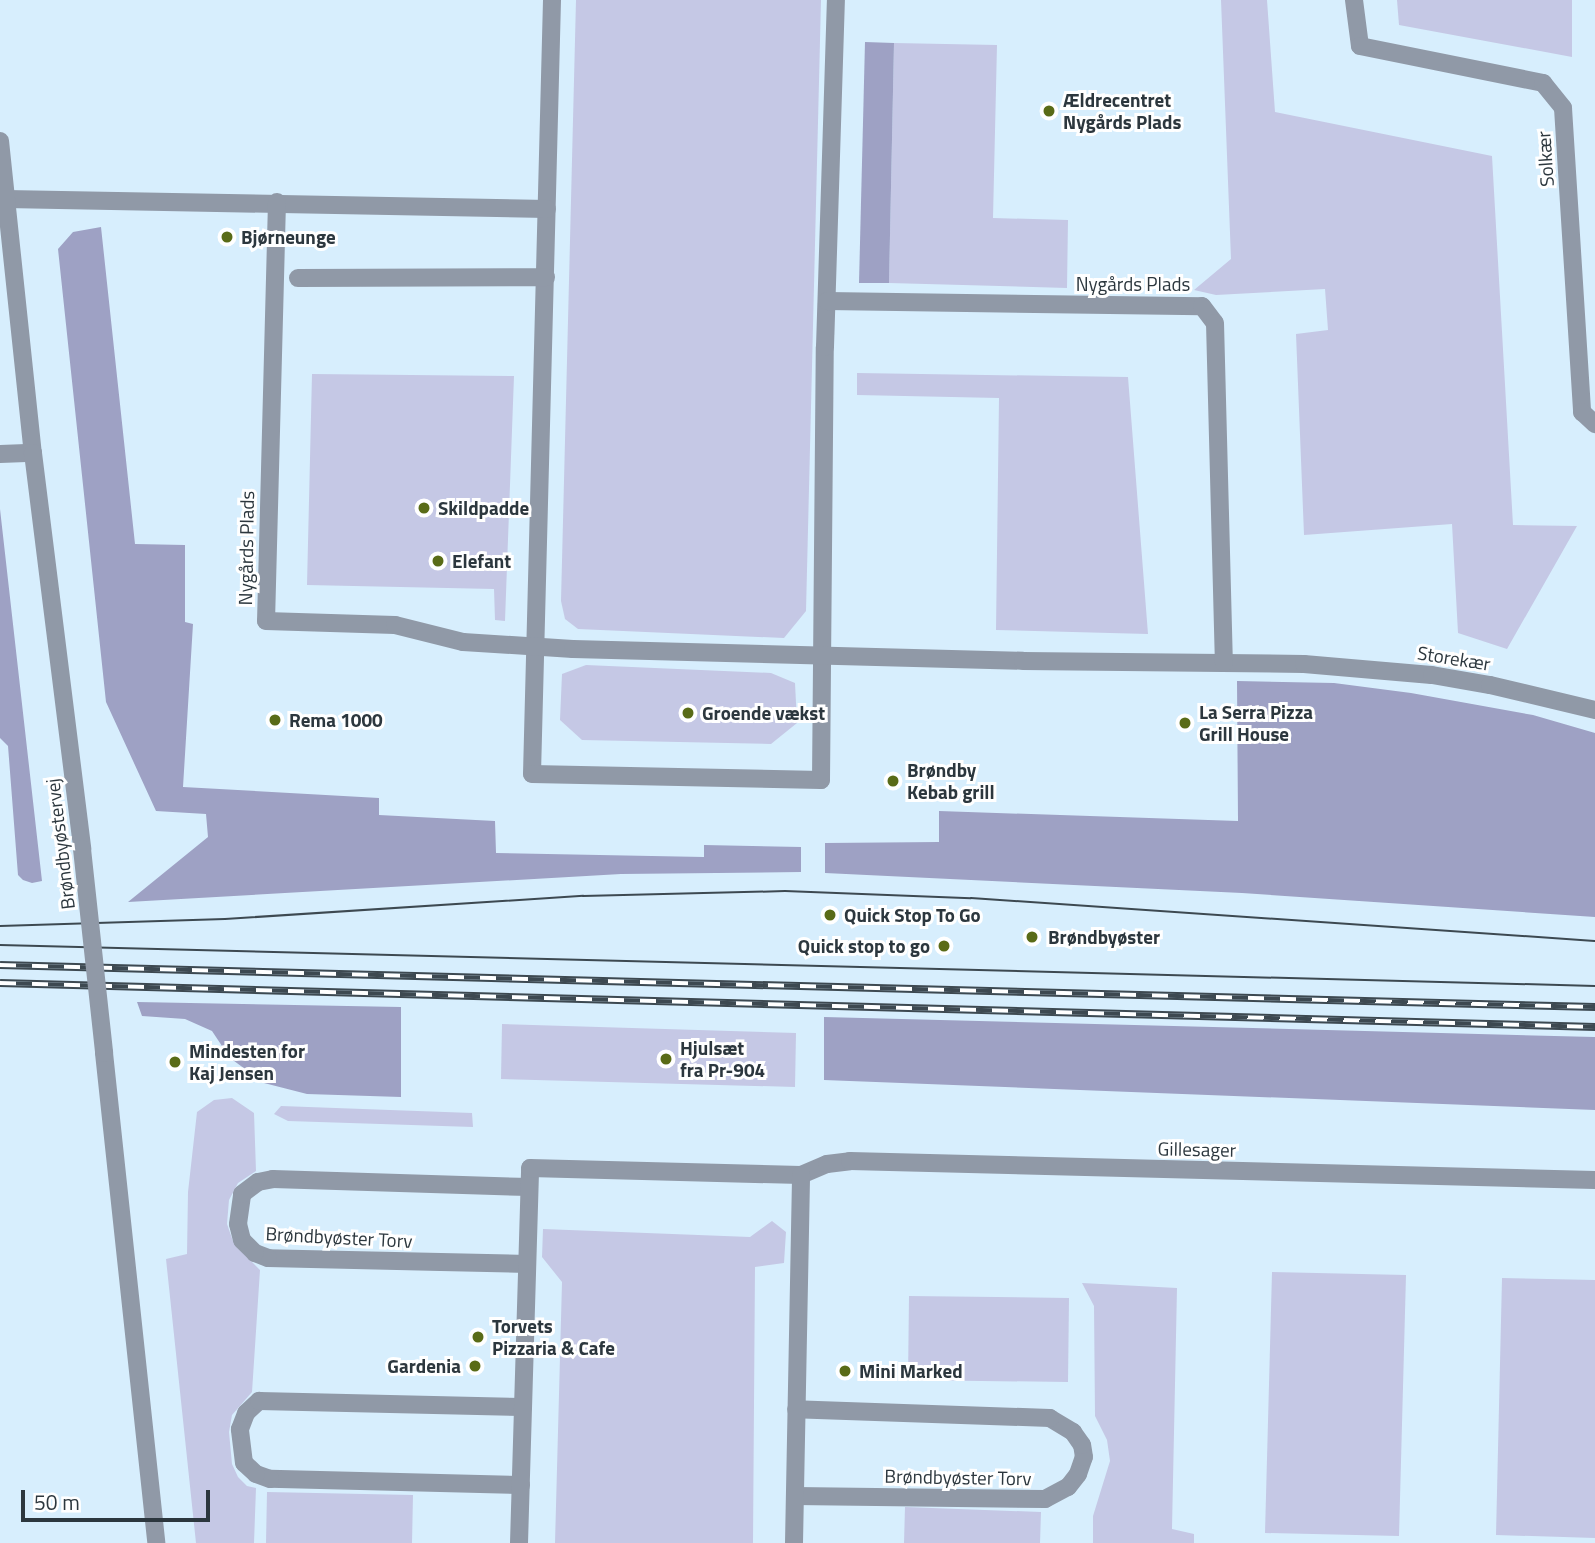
<!DOCTYPE html>
<html>
<head>
<meta charset="utf-8">
<style>
  body { margin:0 }
  #map { position:relative; width:1595px; height:1543px; overflow:hidden; background:#d7eefd; font-family:"Titillium Web",sans-serif }
  div>[style] { position:absolute }
  .green>* { inset:0; background:#c5c8e5 }
  .forest>* { inset:0; background:#9ea1c4 }
  .minor>* { height:18px; margin:-9px; padding:0 9px; transform-origin:9px; border-radius:9px; background:#9099a7 }
  .tertiary>* { height:18px; margin:-9px; padding:0 9px; transform-origin:9px; border-radius:9px; background:#9099a7 }
  .tram>* { height:2px; margin:-1px; padding:0 1px; transform-origin:1px; border-radius:1px; background:#3d4951 }
  .rail>* { height:8px; margin-top:-4px; transform-origin:0; background:repeating-linear-gradient(90deg,#fff 0 16px,#3d4951 0 32px); box-sizing:border-box; border-block:2px solid #3d4951 }
  .tertiary-bridge>* { height:18px; margin:-9px; padding:0 9px; transform-origin:9px; border-radius:9px; background:#9099a7 }
  .dots>* { width:19px; height:19px; translate:-50% -50%; box-sizing:border-box; border:4px solid #fff; border-radius:50% }
  span { translate:-50% -50%; white-space:nowrap; text-align:center; line-height:1.15; -webkit-text-stroke:6px #fff; paint-order:stroke }
  .poi-label { font-size:19px; color:#2c373e; font-weight:700 }
  .left { translate:0 -50%; text-align:left }
  .right { translate:-100% -50%; text-align:right }
  .street-label { font-size:19px; color:#2c373e }
  .scale { position:absolute; left:21px; top:1490px; width:189px; height:32px; box-sizing:border-box; border:4px solid #2c373e; border-top:0; padding-left:9px; font-size:21px; line-height:24px; white-space:nowrap; color:#2c373e; -webkit-text-stroke:5px #fff; paint-order:stroke }
</style>
</head>
<body>
<div id="map">
  <div class="green">
    <div style="clip-path:polygon(576px 0,821px 0,806px 611px,784px 638px,578px 629px,565px 619px,561px 601px)"></div>
    <div style="clip-path:polygon(1221px 0,1267px 0,1275px 112px,1492px 156px,1513px 525px,1577px 526px,1507px 649px,1458px 633px,1452px 524px,1304px 535px,1296px 334px,1328px 330px,1325px 289px,1216px 295px,1194px 290px,1231px 259px)"></div>
    <div style="clip-path:polygon(1397px 0,1572px 0,1572px 57px,1399px 25px)"></div>
    <div style="clip-path:polygon(894px 43px,997px 45px,993px 218px,1068px 220px,1067px 288px,889px 283px)"></div>
    <div style="clip-path:polygon(857px 373px,1128px 377px,1148px 634px,996px 630px,999px 398px,857px 395px)"></div>
    <div style="clip-path:polygon(312px 374px,514px 376px,505px 621px,495px 620px,494px 589px,307px 585px)"></div>
    <div style="clip-path:polygon(586px 665px,771px 673px,795px 683px,797px 723px,771px 744px,582px 740px,560px 720px,562px 674px)"></div>
    <div style="clip-path:polygon(502px 1024px,796px 1033px,795px 1087px,501px 1079px)"></div>
    <div style="clip-path:polygon(232px 1098px,254px 1113px,256px 1171px,238px 1183px,229px 1200px,227px 1224px,234px 1244px,260px 1270px,252px 1392px,232px 1415px,229px 1432px,232px 1464px,238px 1477px,247px 1486px,256px 1488px,254px 1543px,196px 1543px,166px 1259px,187px 1254px,188px 1192px,197px 1112px,214px 1100px)"></div>
    <div style="clip-path:polygon(281px 1106px,472px 1113px,473px 1127px,288px 1121px,274px 1114px)"></div>
    <div style="clip-path:polygon(772px 1221px,786px 1232px,784px 1263px,755px 1267px,753px 1543px,555px 1543px,562px 1282px,542px 1257px,543px 1229px,750px 1237px)"></div>
    <div style="clip-path:polygon(1272px 1272px,1406px 1275px,1399px 1536px,1265px 1533px)"></div>
    <div style="clip-path:polygon(1502px 1278px,1595px 1280px,1595px 1538px,1496px 1535px)"></div>
    <div style="clip-path:polygon(1082px 1283px,1177px 1288px,1172px 1529px,1194px 1534px,1194px 1543px,1093px 1543px,1093px 1516px,1110px 1461px,1107px 1440px,1095px 1416px,1094px 1306px)"></div>
    <div style="clip-path:polygon(909px 1296px,1069px 1298px,1068px 1382px,908px 1380px)"></div>
    <div style="clip-path:polygon(267px 1492px,413px 1495px,412px 1543px,266px 1543px)"></div>
    <div style="clip-path:polygon(905px 1507px,1041px 1512px,1040px 1543px,904px 1543px)"></div>
  </div>
  <div class="forest">
    <div style="clip-path:polygon(865px 42px,894px 43px,889px 283px,859px 283px)"></div>
    <div style="clip-path:polygon(101px 227px,135px 544px,185px 545px,185px 622px,193px 624px,183px 787px,379px 798px,379px 815px,495px 821px,496px 853px,704px 857px,704px 845px,801px 847px,801px 872px,621px 874px,128px 902px,208px 837px,206px 814px,156px 811px,106px 702px,58px 249px,73px 232px)"></div>
    <div style="clip-path:polygon(0 509px,42px 881px,32px 883px,23px 880px,18px 875px,8px 746px,0 738px)"></div>
    <div style="clip-path:polygon(1237px 681px,1334px 683px,1411px 693px,1533px 715px,1595px 733px,1595px 917px,1242px 893px,825px 873px,825px 843px,939px 842px,939px 811px,1238px 821px)"></div>
    <div style="clip-path:polygon(137px 1002px,401px 1007px,401px 1097px,307px 1094px,264px 1083px,230px 1058px,212px 1031px,185px 1019px,142px 1016px)"></div>
    <div style="clip-path:polygon(824px 1017px,1595px 1037px,1595px 1110px,824px 1080px)"></div>
  </div>
  <div class="minor">
    <div style="left:552px;top:0;width:774px;rotate:91.48deg"></div>
    <div style="left:532px;top:774px;width:289px;rotate:1.2deg"></div>
    <div style="left:821px;top:780px;width:433px;rotate:-89.5deg"></div>
    <div style="left:825px;top:347px;width:347px;rotate:-88.2deg"></div>
    <div style="left:1354px;top:0;width:46px;rotate:82.6deg"></div>
    <div style="left:1360px;top:46px;width:187px;rotate:11.4deg"></div>
    <div style="left:1543px;top:83px;width:32px;rotate:51deg"></div>
    <div style="left:1563px;top:108px;width:305px;rotate:86.4deg"></div>
    <div style="left:1582px;top:412px;width:18px;rotate:43deg"></div>
    <div style="left:6px;top:199px;width:541px;rotate:1.06deg"></div>
    <div style="left:277px;top:202px;width:419px;rotate:91.5deg"></div>
    <div style="left:266px;top:621px;width:129px;rotate:1.8deg"></div>
    <div style="left:395px;top:625px;width:70px;rotate:14deg"></div>
    <div style="left:463px;top:642px;width:110px;rotate:3.6deg"></div>
    <div style="left:573px;top:649px;width:450px;rotate:1.5deg"></div>
    <div style="left:1023px;top:661px;width:281px;rotate:0.6deg"></div>
    <div style="left:1304px;top:664px;width:128px;rotate:4.9deg"></div>
    <div style="left:1432px;top:675px;width:59px;rotate:9.8deg"></div>
    <div style="left:1490px;top:685px;width:108px;rotate:13.4deg"></div>
    <div style="left:298px;top:278px;width:248px;rotate:-0.2deg"></div>
    <div style="left:827px;top:301px;width:375px;rotate:0.8deg"></div>
    <div style="left:1202px;top:306px;width:21px;rotate:53deg"></div>
    <div style="left:1215px;top:323px;width:340px;rotate:88.5deg"></div>
    <div style="left:0;top:454px;width:33px;rotate:-2deg"></div>
    <div style="left:527px;top:1264px;width:259px;rotate:-178.7deg"></div>
    <div style="left:268px;top:1258px;width:14px;rotate:-159deg"></div>
    <div style="left:255px;top:1253px;width:18px;rotate:-135deg"></div>
    <div style="left:242px;top:1240px;width:16px;rotate:-104deg"></div>
    <div style="left:238px;top:1224px;width:30px;rotate:-82deg"></div>
    <div style="left:242px;top:1194px;width:20px;rotate:-37deg"></div>
    <div style="left:258px;top:1182px;width:15px;rotate:-11deg"></div>
    <div style="left:273px;top:1179px;width:256px;rotate:1.8deg"></div>
    <div style="left:521px;top:1485px;width:251px;rotate:-178.6deg"></div>
    <div style="left:270px;top:1479px;width:15px;rotate:-160deg"></div>
    <div style="left:256px;top:1474px;width:16px;rotate:-137deg"></div>
    <div style="left:244px;top:1463px;width:34px;rotate:-97deg"></div>
    <div style="left:240px;top:1429px;width:17px;rotate:-69deg"></div>
    <div style="left:246px;top:1413px;width:18px;rotate:-43deg"></div>
    <div style="left:259px;top:1401px;width:264px;rotate:1.3deg"></div>
    <div style="left:795px;top:1496px;width:250px;rotate:0.7deg"></div>
    <div style="left:1045px;top:1499px;width:26px;rotate:-28deg"></div>
    <div style="left:1068px;top:1487px;width:16px;rotate:-52deg"></div>
    <div style="left:1078px;top:1474px;width:18px;rotate:-71deg"></div>
    <div style="left:1084px;top:1457px;width:12px;rotate:-99deg"></div>
    <div style="left:1082px;top:1445px;width:16px;rotate:-125deg"></div>
    <div style="left:1073px;top:1432px;width:27px;rotate:-149deg"></div>
    <div style="left:1050px;top:1418px;width:254px;rotate:-178deg"></div>
    <div style="left:519px;top:1543px;width:375px;rotate:-88.3deg"></div>
    <div style="left:530px;top:1168px;width:271px;rotate:1.5deg"></div>
    <div style="left:801px;top:1175px;width:28px;rotate:-23deg"></div>
    <div style="left:827px;top:1164px;width:23px;rotate:-7deg"></div>
    <div style="left:850px;top:1161px;width:745px;rotate:1.46deg"></div>
    <div style="left:794px;top:1543px;width:368px;rotate:-88.9deg"></div>
  </div>
  <div class="tertiary">
    <div style="left:0;top:141px;width:314px;rotate:84deg"></div>
    <div style="left:33px;top:453px;width:399px;rotate:82.9deg"></div>
    <div style="left:104px;top:1053px;width:493px;rotate:83.9deg"></div>
  </div>
  <div class="tram">
    <div style="left:0;top:926px;width:225px;rotate:-1.8deg"></div>
    <div style="left:225px;top:919px;width:359px;rotate:-3.7deg"></div>
    <div style="left:583px;top:896px;width:202px;rotate:-1.4deg"></div>
    <div style="left:785px;top:891px;width:186px;rotate:2.2deg"></div>
    <div style="left:971px;top:898px;width:625px;rotate:3.94deg"></div>
    <div style="left:0;top:945px;width:1596px;rotate:1.47deg"></div>
  </div>
  <div class="rail">
    <div style="left:0;top:965px;width:1596px;rotate:1.51deg"></div>
    <div style="left:0;top:983px;width:1596px;rotate:1.58deg"></div>
  </div>
  <div class="tertiary-bridge">
    <div style="left:82px;top:849px;width:205px;rotate:83.8deg"></div>
  </div>
  <div class="dots">
    <div style="left:1049px;top:111px;background:#596b17"></div>
    <div style="left:227px;top:237px;background:#596b17"></div>
    <div style="left:424px;top:508px;background:#596b17"></div>
    <div style="left:438px;top:561px;background:#596b17"></div>
    <div style="left:688px;top:713px;background:#596b17"></div>
    <div style="left:275px;top:720px;background:#596b17"></div>
    <div style="left:1185px;top:723px;background:#596b17"></div>
    <div style="left:893px;top:781px;background:#596b17"></div>
    <div style="left:830px;top:915px;background:#596b17"></div>
    <div style="left:1032px;top:937px;background:#596b17"></div>
    <div style="left:944px;top:946px;background:#596b17"></div>
    <div style="left:666px;top:1059px;background:#596b17"></div>
    <div style="left:175px;top:1062px;background:#596b17"></div>
    <div style="left:478px;top:1337px;background:#596b17"></div>
    <div style="left:475px;top:1366px;background:#596b17"></div>
    <div style="left:845px;top:1371px;background:#596b17"></div>
  </div>
  <div class="poi-label">
    <span class="left" style="left:1063px;top:111px">Ældrecentret<br>Nygårds Plads</span>
    <span class="left" style="left:241px;top:237px">Bjørneunge</span>
    <span class="left" style="left:438px;top:508px">Skildpadde</span>
    <span class="left" style="left:452px;top:561px">Elefant</span>
    <span class="left" style="left:1199px;top:723px">La Serra Pizza<br>Grill House</span>
    <span class="left" style="left:702px;top:713px">Groende vækst</span>
    <span class="left" style="left:289px;top:720px">Rema 1000</span>
    <span class="left" style="left:907px;top:781px">Brøndby<br>Kebab grill</span>
    <span class="left" style="left:844px;top:915px">Quick Stop To Go</span>
    <span class="left" style="left:1048px;top:937px">Brøndbyøster</span>
    <span class="right" style="left:930px;top:946px">Quick stop to go</span>
    <span class="left" style="left:680px;top:1059px">Hjulsæt<br>fra Pr-904</span>
    <span class="left" style="left:189px;top:1062px">Mindesten for<br>Kaj Jensen</span>
    <span class="left" style="left:492px;top:1337px">Torvets<br>Pizzaria &amp; Cafe</span>
    <span class="right" style="left:461px;top:1366px">Gardenia</span>
    <span class="left" style="left:859px;top:1371px">Mini Marked</span>
  </div>
  <div class="street-label">
    <span style="left:1545px;top:159px;rotate:-94deg">Solkær</span>
    <span style="left:1133px;top:284px">Nygårds Plads</span>
    <span style="left:246px;top:548px;rotate:-89deg">Nygårds Plads</span>
    <span style="left:1454px;top:658px;rotate:9deg">Storekær</span>
    <span style="left:60px;top:844px;rotate:-97deg">Brøndbyøstervej</span>
    <span style="left:1197px;top:1149px;rotate:1deg">Gillesager</span>
    <span style="left:339px;top:1237px;rotate:3deg">Brøndbyøster Torv</span>
    <span style="left:958px;top:1477px;rotate:1deg">Brøndbyøster Torv</span>
  </div>
  <div class="scale">50 m</div>
</div>
</body>
</html>
